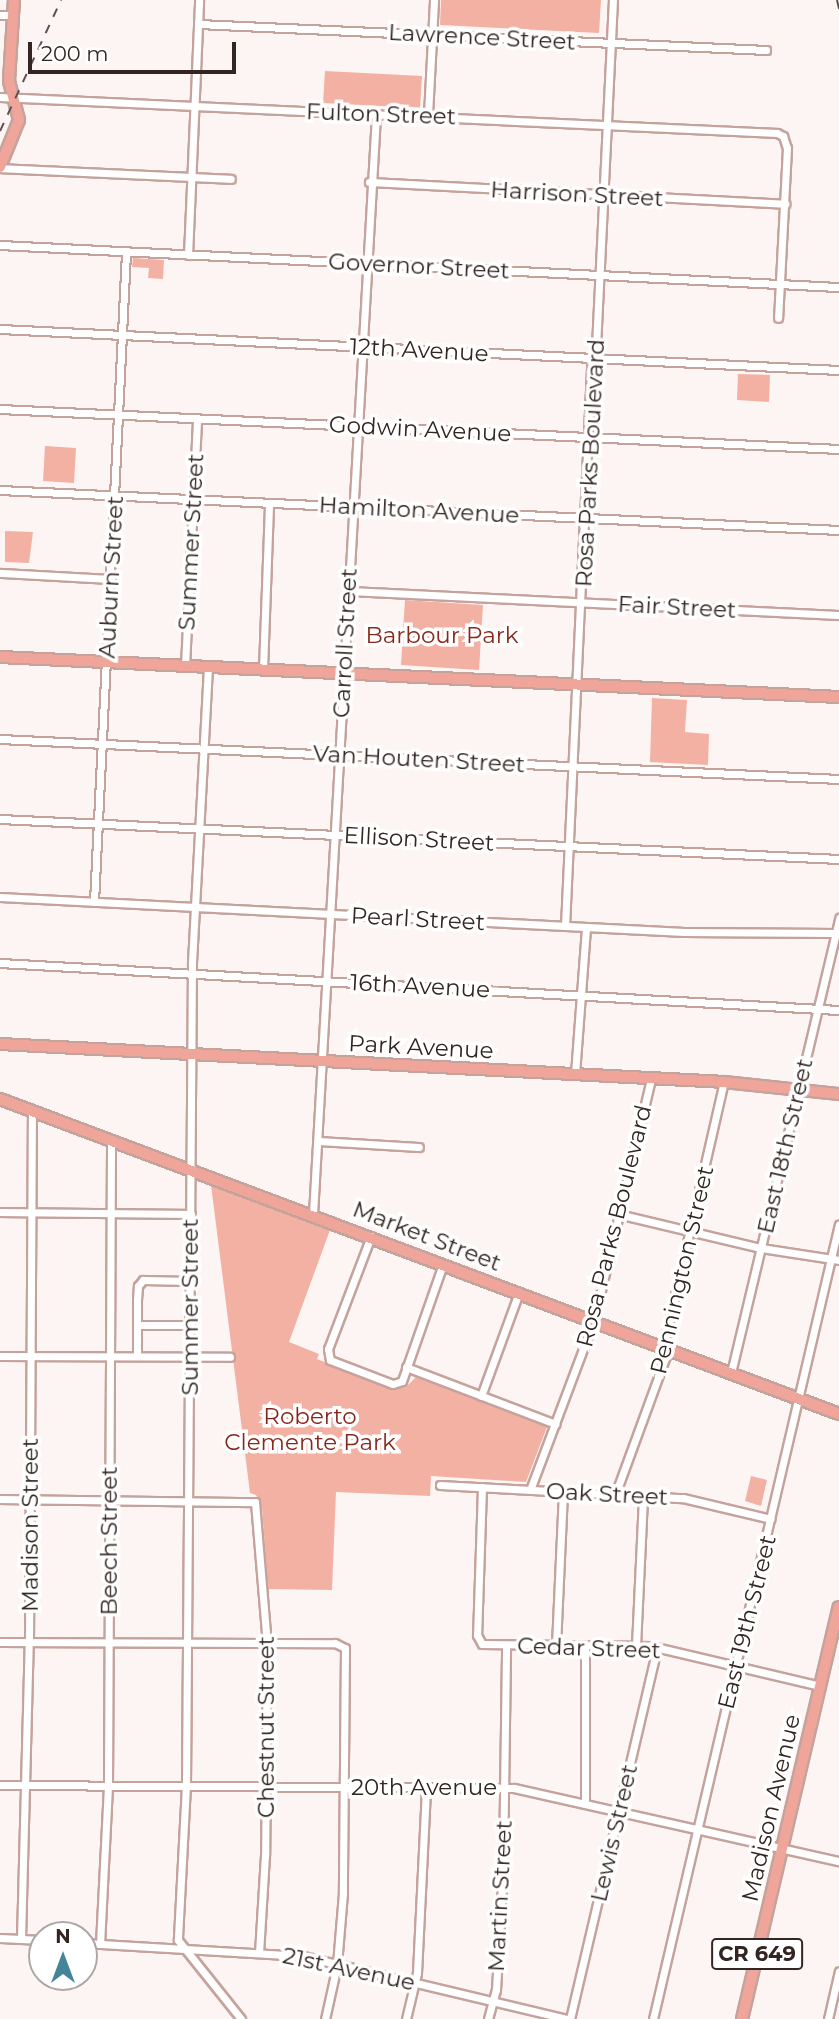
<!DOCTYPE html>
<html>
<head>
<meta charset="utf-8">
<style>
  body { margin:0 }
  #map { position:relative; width:839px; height:2019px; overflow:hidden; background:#fdf5f4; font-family:Montserrat,sans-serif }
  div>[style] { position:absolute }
  .green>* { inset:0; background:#f3b1a4 }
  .roads { filter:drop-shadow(2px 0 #c5a39d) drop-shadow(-2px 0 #c5a39d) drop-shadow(0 2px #c5a39d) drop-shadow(0 -2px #c5a39d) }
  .minor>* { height:7px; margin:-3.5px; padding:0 3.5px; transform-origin:3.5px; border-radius:3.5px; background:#fff }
  .major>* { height:10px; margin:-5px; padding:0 5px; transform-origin:5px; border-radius:5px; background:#f0a59a }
  .rail>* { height:2px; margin-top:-1px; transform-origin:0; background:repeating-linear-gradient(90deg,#5c514e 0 9px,transparent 0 18px) }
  span { translate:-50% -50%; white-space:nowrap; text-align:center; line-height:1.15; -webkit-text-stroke:7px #fff; paint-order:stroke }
  .shield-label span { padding:2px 5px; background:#fff; border:2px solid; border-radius:5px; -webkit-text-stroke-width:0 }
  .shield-label { font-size:21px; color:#322522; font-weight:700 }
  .street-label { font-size:23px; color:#322522 }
  .park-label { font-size:23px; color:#87281c }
  .north { position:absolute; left:28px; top:1921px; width:70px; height:70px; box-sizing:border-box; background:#fff; border:2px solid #ada8a7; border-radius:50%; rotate:0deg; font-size:19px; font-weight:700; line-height:28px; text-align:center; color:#322522 }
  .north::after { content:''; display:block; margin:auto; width:24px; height:32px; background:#438597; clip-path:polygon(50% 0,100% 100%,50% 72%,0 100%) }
  .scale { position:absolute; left:28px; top:42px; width:208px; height:32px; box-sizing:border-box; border:4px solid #322522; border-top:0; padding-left:9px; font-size:21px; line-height:24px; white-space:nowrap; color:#322522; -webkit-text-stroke:5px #fff; paint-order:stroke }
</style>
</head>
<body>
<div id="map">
  <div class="green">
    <div style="clip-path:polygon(441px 0,601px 0,599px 33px,440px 25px)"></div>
    <div style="clip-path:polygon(325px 71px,422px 76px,420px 108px,323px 103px)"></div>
    <div style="clip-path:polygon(133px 258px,164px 260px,163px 279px,148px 278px,149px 268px,132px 267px)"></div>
    <div style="clip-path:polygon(738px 374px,770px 375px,769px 402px,737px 400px)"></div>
    <div style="clip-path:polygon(45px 446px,76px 448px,74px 483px,43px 481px)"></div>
    <div style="clip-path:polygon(5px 531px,33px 532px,29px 563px,5px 562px)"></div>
    <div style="clip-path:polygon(405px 600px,483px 605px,479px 670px,401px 665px)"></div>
    <div style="clip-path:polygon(652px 698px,687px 700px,685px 732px,709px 734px,708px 765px,650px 762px)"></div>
    <div style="clip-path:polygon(211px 1185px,330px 1230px,289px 1342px,319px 1354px,317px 1359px,392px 1388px,406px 1387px,416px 1377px,547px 1427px,526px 1482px,431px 1476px,430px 1496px,336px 1492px,332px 1590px,268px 1589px,262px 1508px,256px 1495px,250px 1493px)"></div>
    <div style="clip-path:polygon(751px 1476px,767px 1480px,761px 1506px,745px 1501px)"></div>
  </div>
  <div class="roads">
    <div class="minor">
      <div style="left:0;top:15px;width:13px"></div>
      <div style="left:198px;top:24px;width:569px;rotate:2.62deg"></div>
      <div style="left:0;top:97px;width:778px;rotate:2.65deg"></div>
      <div style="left:777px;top:133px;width:7px;rotate:27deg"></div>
      <div style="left:783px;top:136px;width:13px;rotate:72deg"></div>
      <div style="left:787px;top:148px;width:170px;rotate:93deg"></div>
      <div style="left:428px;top:115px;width:115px;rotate:-87deg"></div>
      <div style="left:0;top:168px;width:231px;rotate:2.7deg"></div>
      <div style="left:369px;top:182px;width:417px;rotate:3deg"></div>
      <div style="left:0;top:245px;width:840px;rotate:2.87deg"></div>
      <div style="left:188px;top:255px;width:255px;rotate:-87.5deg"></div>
      <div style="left:0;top:329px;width:840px;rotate:2.8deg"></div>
      <div style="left:0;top:409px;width:840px;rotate:2.73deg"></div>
      <div style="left:0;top:490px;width:840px;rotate:2.73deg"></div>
      <div style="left:0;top:573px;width:111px;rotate:3.1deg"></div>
      <div style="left:348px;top:591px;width:492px;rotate:2.8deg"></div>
      <div style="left:185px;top:666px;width:248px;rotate:-87.2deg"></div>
      <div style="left:208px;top:667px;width:298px;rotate:93.1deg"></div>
      <div style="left:192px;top:965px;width:820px;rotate:90.42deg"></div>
      <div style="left:186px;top:1785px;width:155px;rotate:93deg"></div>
      <div style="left:178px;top:1940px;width:101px;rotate:51.4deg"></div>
      <div style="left:263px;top:669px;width:166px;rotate:-87.9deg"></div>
      <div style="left:0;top:739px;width:840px;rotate:2.73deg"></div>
      <div style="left:0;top:819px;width:840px;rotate:2.73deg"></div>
      <div style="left:0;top:897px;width:685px;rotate:2.93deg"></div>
      <div style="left:684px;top:932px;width:151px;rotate:0.4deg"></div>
      <div style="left:94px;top:902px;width:651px;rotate:-87.18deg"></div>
      <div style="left:565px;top:926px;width:559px;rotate:-87.33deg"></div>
      <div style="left:591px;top:368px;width:22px;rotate:-77deg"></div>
      <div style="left:596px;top:347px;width:347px;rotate:-87.2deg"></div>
      <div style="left:0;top:963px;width:840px;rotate:3.21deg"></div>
      <div style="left:575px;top:1074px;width:147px;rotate:-85.7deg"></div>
      <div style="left:318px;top:1141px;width:101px;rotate:3.4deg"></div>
      <div style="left:0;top:1212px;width:191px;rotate:0.6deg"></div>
      <div style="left:313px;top:1214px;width:1101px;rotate:-86.72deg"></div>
      <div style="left:618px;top:1214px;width:147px;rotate:13.4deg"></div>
      <div style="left:761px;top:1248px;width:79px;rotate:8.7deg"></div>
      <div style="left:371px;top:1236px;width:121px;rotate:110.8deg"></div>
      <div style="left:328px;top:1349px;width:11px;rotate:80deg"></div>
      <div style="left:330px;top:1360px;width:67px;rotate:20.9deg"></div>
      <div style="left:393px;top:1384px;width:9px;rotate:-18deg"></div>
      <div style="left:402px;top:1381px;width:124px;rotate:-70.7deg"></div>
      <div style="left:137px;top:1325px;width:31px;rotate:90deg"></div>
      <div style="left:190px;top:1325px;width:53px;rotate:180deg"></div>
      <div style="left:137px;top:1325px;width:25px;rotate:-90deg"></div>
      <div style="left:137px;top:1300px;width:14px;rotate:-86deg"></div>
      <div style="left:138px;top:1286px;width:8px;rotate:-50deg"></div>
      <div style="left:143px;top:1280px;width:47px;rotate:1.2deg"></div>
      <div style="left:0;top:1356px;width:230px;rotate:0.2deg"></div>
      <div style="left:406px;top:1367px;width:160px;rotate:20.9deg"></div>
      <div style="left:731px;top:1373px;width:468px;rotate:-76.6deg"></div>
      <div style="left:481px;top:1396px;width:111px;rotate:-69.9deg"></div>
      <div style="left:440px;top:1485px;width:243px;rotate:3.1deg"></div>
      <div style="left:683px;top:1498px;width:90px;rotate:13.4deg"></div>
      <div style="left:482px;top:1487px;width:148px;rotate:91.9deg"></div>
      <div style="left:477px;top:1635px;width:10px;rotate:61deg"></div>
      <div style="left:482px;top:1644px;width:169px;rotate:0.7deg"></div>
      <div style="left:651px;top:1646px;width:174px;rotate:13.3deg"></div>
      <div style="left:530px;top:1490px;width:182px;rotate:-69.4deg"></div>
      <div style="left:594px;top:1320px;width:249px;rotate:-76.7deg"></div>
      <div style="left:615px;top:1495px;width:148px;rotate:-69.9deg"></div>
      <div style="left:666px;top:1356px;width:13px;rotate:-99deg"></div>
      <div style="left:664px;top:1343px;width:268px;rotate:-77.1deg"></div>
      <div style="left:0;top:1499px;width:255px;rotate:0.7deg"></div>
      <div style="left:255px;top:1502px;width:143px;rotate:85.2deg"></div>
      <div style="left:267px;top:1644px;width:211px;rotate:90.5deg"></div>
      <div style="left:265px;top:1855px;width:98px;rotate:93.5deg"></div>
      <div style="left:0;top:1642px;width:335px;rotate:0.2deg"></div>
      <div style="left:335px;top:1643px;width:11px;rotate:27deg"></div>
      <div style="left:345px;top:1648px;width:245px;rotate:90.5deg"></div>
      <div style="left:343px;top:1893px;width:72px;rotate:94.8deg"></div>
      <div style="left:337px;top:1965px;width:55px;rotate:102.5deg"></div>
      <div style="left:556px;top:1646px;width:153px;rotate:-87.4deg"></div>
      <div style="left:636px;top:1646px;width:150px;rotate:-87.3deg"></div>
      <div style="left:0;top:1785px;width:514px;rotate:0.33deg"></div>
      <div style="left:514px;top:1788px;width:333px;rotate:12.7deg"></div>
      <div style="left:585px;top:1804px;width:158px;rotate:-90deg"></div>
      <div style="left:0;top:1938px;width:42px;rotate:2.7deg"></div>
      <div style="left:21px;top:1939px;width:297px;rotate:-88.5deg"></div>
      <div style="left:29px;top:1642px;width:532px;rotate:-89.68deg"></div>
      <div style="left:84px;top:1943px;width:219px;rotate:3.4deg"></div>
      <div style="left:303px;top:1956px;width:272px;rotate:13.4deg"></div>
      <div style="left:100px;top:1944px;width:158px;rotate:-87.1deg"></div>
      <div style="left:108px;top:1786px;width:647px;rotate:-89.73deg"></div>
      <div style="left:406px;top:2019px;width:47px;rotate:-76.6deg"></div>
      <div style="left:417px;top:1973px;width:185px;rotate:-87.2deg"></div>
      <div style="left:488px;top:2019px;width:30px;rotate:-75deg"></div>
      <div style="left:496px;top:1990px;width:122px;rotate:-86.7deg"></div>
      <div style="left:503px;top:1868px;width:223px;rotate:-89.2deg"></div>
      <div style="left:570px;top:2019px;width:381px;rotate:-76.8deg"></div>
      <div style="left:653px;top:2019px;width:816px;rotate:-76.83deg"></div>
      <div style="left:828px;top:2019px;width:49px;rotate:-77.1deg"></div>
    </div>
    <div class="major">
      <div style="left:0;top:167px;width:51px;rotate:-68deg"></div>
      <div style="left:19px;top:120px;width:40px;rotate:-104.4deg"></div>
      <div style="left:9px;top:81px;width:81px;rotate:-86.5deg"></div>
      <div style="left:0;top:657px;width:840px;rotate:2.73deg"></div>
      <div style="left:0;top:1044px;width:725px;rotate:3deg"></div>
      <div style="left:724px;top:1082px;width:116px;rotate:6deg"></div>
      <div style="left:0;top:1099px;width:896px;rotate:20.58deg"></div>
      <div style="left:742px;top:2019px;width:423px;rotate:-76.8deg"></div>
    </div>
  </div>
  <div class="rail">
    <div style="left:837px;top:0;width:9px;rotate:77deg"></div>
    <div style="left:0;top:131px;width:145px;rotate:-65deg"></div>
  </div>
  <div class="shield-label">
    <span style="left:757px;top:1954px">CR 649</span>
  </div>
  <div class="street-label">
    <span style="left:482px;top:37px;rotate:3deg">Lawrence Street</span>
    <span style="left:381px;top:114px;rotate:2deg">Fulton Street</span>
    <span style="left:577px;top:194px;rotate:3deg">Harrison Street</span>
    <span style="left:419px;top:266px;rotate:3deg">Governor Street</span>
    <span style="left:419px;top:350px;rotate:3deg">12th Avenue</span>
    <span style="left:420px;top:429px;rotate:3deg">Godwin Avenue</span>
    <span style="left:590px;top:463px;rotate:-87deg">Rosa Parks Boulevard</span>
    <span style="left:419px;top:510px;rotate:3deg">Hamilton Avenue</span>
    <span style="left:191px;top:542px;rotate:-87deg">Summer Street</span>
    <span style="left:111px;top:577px;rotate:-87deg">Auburn Street</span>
    <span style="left:677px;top:607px;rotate:3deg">Fair Street</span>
    <span style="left:345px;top:643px;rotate:-87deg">Carroll Street</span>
    <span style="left:419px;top:759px;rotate:3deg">Van Houten Street</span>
    <span style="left:419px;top:839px;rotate:3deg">Ellison Street</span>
    <span style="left:418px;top:919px;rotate:3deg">Pearl Street</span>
    <span style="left:420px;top:986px;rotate:3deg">16th Avenue</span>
    <span style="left:421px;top:1047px;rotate:3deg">Park Avenue</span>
    <span style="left:785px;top:1146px;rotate:-77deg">East 18th Street</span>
    <span style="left:614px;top:1226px;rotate:-76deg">Rosa Parks Boulevard</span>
    <span style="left:427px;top:1236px;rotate:21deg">Market Street</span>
    <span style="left:682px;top:1270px;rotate:-77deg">Pennington Street</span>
    <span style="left:190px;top:1307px;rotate:-90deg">Summer Street</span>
    <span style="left:607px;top:1494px;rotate:3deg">Oak Street</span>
    <span style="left:30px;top:1525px;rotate:-90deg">Madison Street</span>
    <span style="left:109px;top:1541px;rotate:-90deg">Beech Street</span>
    <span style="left:747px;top:1622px;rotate:-76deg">East 19th Street</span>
    <span style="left:589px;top:1648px;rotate:2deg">Cedar Street</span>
    <span style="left:266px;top:1727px;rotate:-90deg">Chestnut Street</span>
    <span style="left:424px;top:1787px">20th Avenue</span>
    <span style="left:771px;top:1808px;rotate:-77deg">Madison Avenue</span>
    <span style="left:614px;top:1833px;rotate:-77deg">Lewis Street</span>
    <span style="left:500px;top:1896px;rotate:-87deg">Martin Street</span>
    <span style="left:349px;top:1969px;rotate:12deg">21st Avenue</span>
  </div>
  <div class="park-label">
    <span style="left:442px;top:635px">Barbour Park</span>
    <span style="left:310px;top:1429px">Roberto<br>Clemente Park</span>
  </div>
  <div class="north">N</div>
  <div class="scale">200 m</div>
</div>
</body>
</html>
